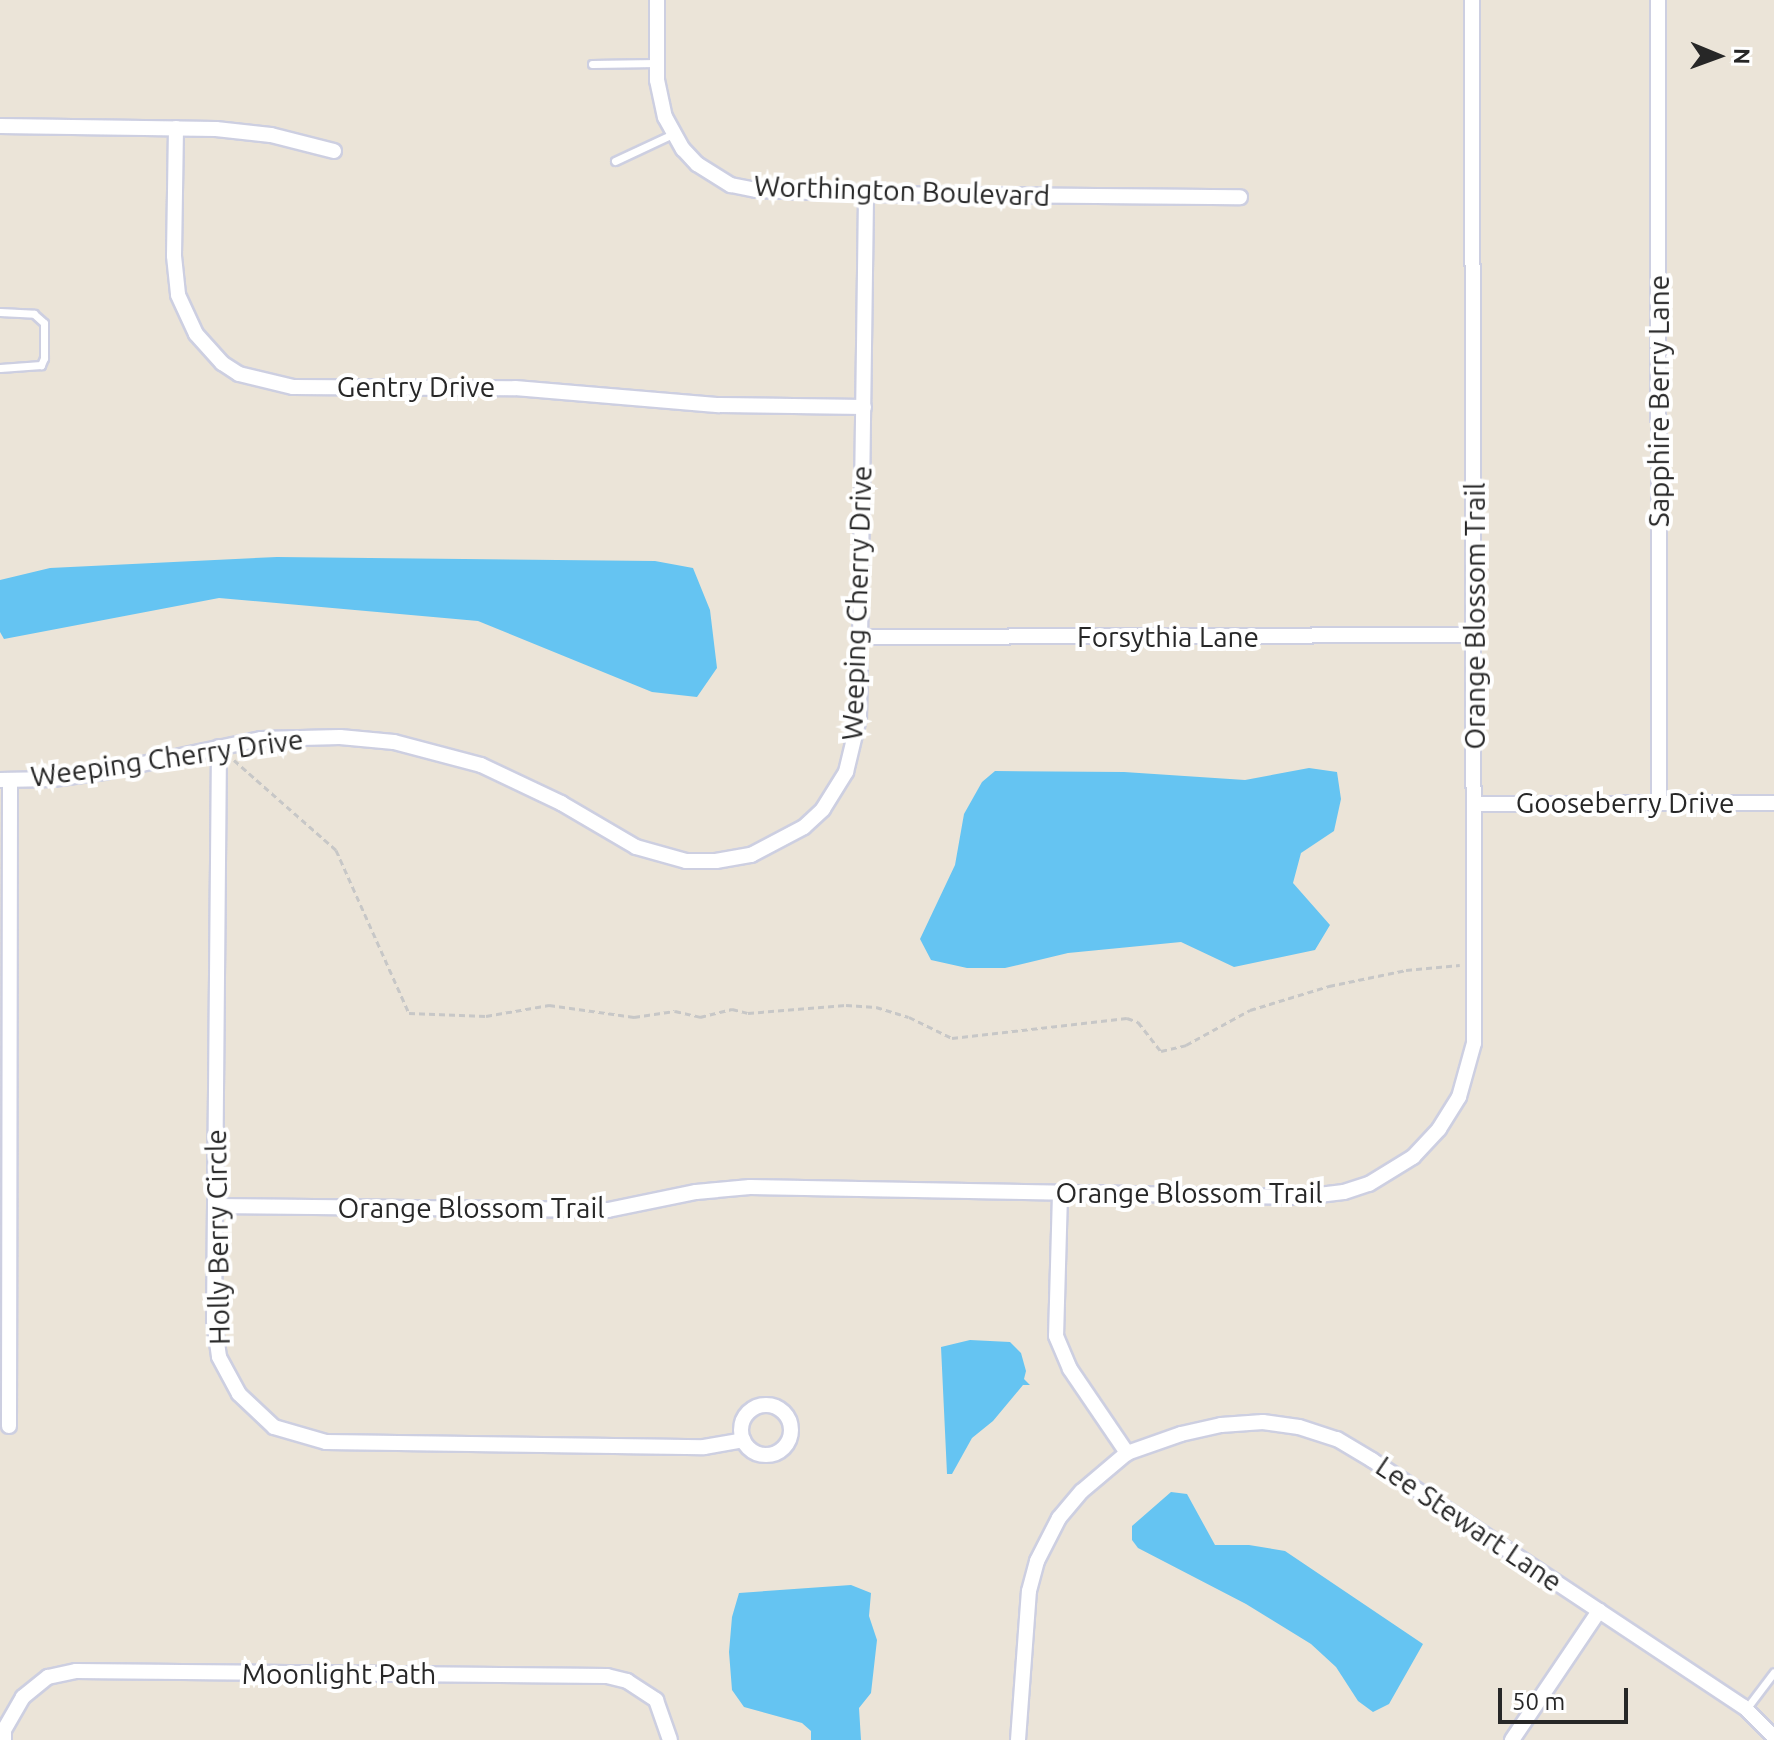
<!DOCTYPE html>
<html>
<head>
<meta charset="utf-8">
<style>
  body { margin:0 }
  #map { position:relative; width:1774px; height:1740px; overflow:hidden; background:#ebe4d8; font-family:Ubuntu,sans-serif }
  div>[style] { position:absolute }
  .water>* { inset:0; background:#65c4f2 }
  .path>* { height:3px; margin-top:-1.5px; transform-origin:0; background:repeating-linear-gradient(90deg,#c7c7c7 0 6px,transparent 0 10px) }
  .roads { filter:drop-shadow(2px 0 #cdcfe1) drop-shadow(-2px 0 #cdcfe1) drop-shadow(0 2px #cdcfe1) drop-shadow(0 -2px #cdcfe1) }
  .service>* { height:7px; margin:-3.5px; padding:0 3.5px; transform-origin:3.5px; border-radius:3.5px; background:#fff }
  .minor>* { height:14px; margin:-7px; padding:0 7px; transform-origin:7px; border-radius:7px; background:#fff }
  .minor>.ring { margin:-7px; padding:0; box-sizing:content-box; background:none; border:14px solid #fff; border-radius:50% }
  span { translate:-50% -50%; white-space:nowrap; text-align:center; line-height:1.15; -webkit-text-stroke:8px #fff; paint-order:stroke }
  .street-label { font-size:28px; color:#272727 }
  .north { position:absolute; left:1678px; top:16px; width:80px; height:80px; -webkit-text-stroke:6px #fff; paint-order:stroke; rotate:91deg; font-size:22px; font-weight:700; line-height:32px; text-align:center; color:#272727 }
  .north::after { content:''; display:block; margin:auto; width:28px; height:36px; background:#272727; clip-path:polygon(50% 0,100% 100%,50% 72%,0 100%) }
  .scale { position:absolute; left:1498px; top:1688px; width:130px; height:36px; box-sizing:border-box; border:4px solid #272727; border-top:0; padding-left:10px; font-size:24px; line-height:28px; white-space:nowrap; color:#272727; -webkit-text-stroke:6px #fff; paint-order:stroke }
</style>
</head>
<body>
<div id="map">
  <div class="water">
    <div style="clip-path:polygon(277px 557px,655px 561px,693px 568px,710px 610px,717px 668px,697px 697px,652px 692px,478px 621px,219px 598px,4px 639px,0 632px,0 580px,50px 568px)"></div>
    <div style="clip-path:polygon(1309px 768px,1337px 772px,1341px 799px,1334px 831px,1301px 853px,1293px 883px,1330px 925px,1315px 950px,1234px 967px,1181px 942px,1068px 953px,1005px 968px,967px 968px,931px 960px,920px 939px,955px 865px,964px 814px,982px 782px,995px 771px,1124px 772px,1245px 780px)"></div>
    <div style="clip-path:polygon(970px 1340px,1010px 1342px,1021px 1353px,1026px 1371px,1024px 1379px,1030px 1385px,1023px 1385px,993px 1421px,972px 1438px,952px 1474px,947px 1474px,941px 1347px)"></div>
    <div style="clip-path:polygon(1171px 1492px,1187px 1494px,1215px 1545px,1249px 1545px,1285px 1551px,1423px 1644px,1389px 1704px,1373px 1712px,1358px 1701px,1336px 1667px,1311px 1644px,1246px 1604px,1138px 1548px,1132px 1540px,1132px 1526px)"></div>
    <div style="clip-path:polygon(851px 1585px,871px 1593px,869px 1616px,877px 1640px,871px 1693px,859px 1708px,861px 1740px,811px 1740px,811px 1731px,802px 1723px,744px 1707px,732px 1690px,729px 1652px,732px 1617px,739px 1593px)"></div>
  </div>
  <div class="path">
    <div style="left:234px;top:760px;width:136px;rotate:41.4deg"></div>
    <div style="left:336px;top:850px;width:179px;rotate:65.9deg"></div>
    <div style="left:409px;top:1013px;width:77px;rotate:2.2deg"></div>
    <div style="left:486px;top:1016px;width:64px;rotate:-9.9deg"></div>
    <div style="left:549px;top:1005px;width:86px;rotate:8deg"></div>
    <div style="left:634px;top:1017px;width:41px;rotate:-8.3deg"></div>
    <div style="left:675px;top:1011px;width:26px;rotate:13deg"></div>
    <div style="left:700px;top:1017px;width:33px;rotate:-14deg"></div>
    <div style="left:732px;top:1009px;width:16px;rotate:14deg"></div>
    <div style="left:748px;top:1013px;width:98px;rotate:-4.7deg"></div>
    <div style="left:846px;top:1005px;width:30px;rotate:4deg"></div>
    <div style="left:876px;top:1007px;width:34px;rotate:17deg"></div>
    <div style="left:909px;top:1017px;width:48px;rotate:26deg"></div>
    <div style="left:952px;top:1038px;width:176px;rotate:-6.5deg"></div>
    <div style="left:1127px;top:1018px;width:12px;rotate:20deg"></div>
    <div style="left:1138px;top:1022px;width:37px;rotate:52deg"></div>
    <div style="left:1161px;top:1051px;width:26px;rotate:-13deg"></div>
    <div style="left:1186px;top:1045px;width:73px;rotate:-28.7deg"></div>
    <div style="left:1250px;top:1010px;width:83px;rotate:-16.9deg"></div>
    <div style="left:1329px;top:986px;width:79px;rotate:-11.7deg"></div>
    <div style="left:1406px;top:970px;width:54px;rotate:-5.3deg"></div>
  </div>
  <div class="roads">
    <div class="service">
      <div style="left:592px;top:64px;width:65px;rotate:-0.9deg"></div>
      <div style="left:615px;top:161px;width:64px;rotate:-25deg"></div>
      <div style="left:0;top:312px;width:34px;rotate:3deg"></div>
      <div style="left:34px;top:314px;width:13px;rotate:42deg"></div>
      <div style="left:44px;top:323px;width:35px;rotate:90deg"></div>
      <div style="left:44px;top:358px;width:8px;rotate:113deg"></div>
      <div style="left:41px;top:365px;width:41px;rotate:175.8deg"></div>
      <div style="left:1746px;top:1709px;width:46px;rotate:-52.9deg"></div>
    </div>
    <div class="minor">
      <div style="left:657px;top:0;width:80px;rotate:90deg"></div>
      <div style="left:657px;top:80px;width:38px;rotate:78deg"></div>
      <div style="left:665px;top:117px;width:37px;rotate:61deg"></div>
      <div style="left:683px;top:149px;width:21px;rotate:47deg"></div>
      <div style="left:697px;top:164px;width:40px;rotate:32deg"></div>
      <div style="left:731px;top:185px;width:25px;rotate:11deg"></div>
      <div style="left:756px;top:190px;width:110px;rotate:2.1deg"></div>
      <div style="left:866px;top:194px;width:374px;rotate:0.5deg"></div>
      <div style="left:1658px;top:0;width:803px;rotate:89.93deg"></div>
      <div style="left:0;top:126px;width:216px;rotate:0.8deg"></div>
      <div style="left:216px;top:129px;width:55px;rotate:6.2deg"></div>
      <div style="left:271px;top:135px;width:65px;rotate:14.3deg"></div>
      <div style="left:176px;top:128px;width:128px;rotate:90.9deg"></div>
      <div style="left:174px;top:256px;width:39px;rotate:84deg"></div>
      <div style="left:178px;top:295px;width:43px;rotate:65.2deg"></div>
      <div style="left:196px;top:334px;width:39px;rotate:48deg"></div>
      <div style="left:222px;top:363px;width:20px;rotate:33deg"></div>
      <div style="left:239px;top:374px;width:56px;rotate:13.5deg"></div>
      <div style="left:293px;top:387px;width:222px;rotate:0.3deg"></div>
      <div style="left:515px;top:388px;width:205px;rotate:4.8deg"></div>
      <div style="left:719px;top:405px;width:145px;rotate:0.8deg"></div>
      <div style="left:860px;top:637px;width:615px;rotate:-0.19deg"></div>
      <div style="left:219px;top:747px;width:574px;rotate:90.5deg"></div>
      <div style="left:214px;top:1321px;width:36px;rotate:82deg"></div>
      <div style="left:219px;top:1357px;width:42px;rotate:61.6deg"></div>
      <div style="left:239px;top:1394px;width:48px;rotate:43.3deg"></div>
      <div style="left:274px;top:1427px;width:54px;rotate:16.1deg"></div>
      <div style="left:326px;top:1442px;width:378px;rotate:0.8deg"></div>
      <div style="left:704px;top:1447px;width:40px;rotate:-10deg"></div>
      <div style="left:0;top:780px;width:53px;rotate:-1.1deg"></div>
      <div style="left:53px;top:779px;width:51px;rotate:-7.8deg"></div>
      <div style="left:104px;top:772px;width:160px;rotate:-11.9deg"></div>
      <div style="left:261px;top:739px;width:79px;rotate:-1.5deg"></div>
      <div style="left:340px;top:737px;width:54px;rotate:5.3deg"></div>
      <div style="left:394px;top:742px;width:90px;rotate:14.8deg"></div>
      <div style="left:481px;top:765px;width:89px;rotate:25.4deg"></div>
      <div style="left:561px;top:803px;width:87px;rotate:30.4deg"></div>
      <div style="left:636px;top:847px;width:52px;rotate:15.6deg"></div>
      <div style="left:686px;top:861px;width:30px"></div>
      <div style="left:716px;top:861px;width:36px;rotate:-10deg"></div>
      <div style="left:751px;top:855px;width:60px;rotate:-27.8deg"></div>
      <div style="left:804px;top:827px;width:26px;rotate:-43deg"></div>
      <div style="left:823px;top:809px;width:44px;rotate:-58.1deg"></div>
      <div style="left:846px;top:772px;width:56px;rotate:-76.5deg"></div>
      <div style="left:859px;top:718px;width:524px;rotate:-89.23deg"></div>
      <div style="left:1476px;top:804px;width:298px;rotate:-0.2deg"></div>
      <div style="left:1060px;top:1194px;width:142px;rotate:91.6deg"></div>
      <div style="left:1056px;top:1336px;width:36px;rotate:67deg"></div>
      <div style="left:1070px;top:1369px;width:102px;rotate:55.8deg"></div>
      <div style="left:215px;top:1206px;width:393px;rotate:0.6deg"></div>
      <div style="left:608px;top:1210px;width:90px;rotate:-11.6deg"></div>
      <div style="left:696px;top:1192px;width:54px;rotate:-5.3deg"></div>
      <div style="left:750px;top:1187px;width:552px;rotate:1.04deg"></div>
      <div style="left:1302px;top:1197px;width:42px;rotate:-6.8deg"></div>
      <div style="left:1344px;top:1192px;width:26px;rotate:-18deg"></div>
      <div style="left:1369px;top:1184px;width:52px;rotate:-31.5deg"></div>
      <div style="left:1413px;top:1157px;width:38px;rotate:-47deg"></div>
      <div style="left:1439px;top:1129px;width:38px;rotate:-58deg"></div>
      <div style="left:1459px;top:1097px;width:56px;rotate:-74.5deg"></div>
      <div style="left:1474px;top:1043px;width:1043px;rotate:-90.11deg"></div>
      <div class="ring" style="left:741px;top:1405px;width:36px;height:36px"></div>
      <div style="left:9px;top:1426px;width:646px;rotate:-89.91deg"></div>
      <div style="left:4px;top:1740px;width:10px;rotate:-90deg"></div>
      <div style="left:4px;top:1730px;width:38px;rotate:-60deg"></div>
      <div style="left:23px;top:1697px;width:32px;rotate:-39deg"></div>
      <div style="left:48px;top:1677px;width:29px;rotate:-12deg"></div>
      <div style="left:76px;top:1671px;width:531px;rotate:0.54deg"></div>
      <div style="left:607px;top:1676px;width:21px;rotate:14deg"></div>
      <div style="left:627px;top:1681px;width:35px;rotate:33deg"></div>
      <div style="left:656px;top:1700px;width:42px;rotate:70.7deg"></div>
      <div style="left:1018px;top:1740px;width:149px;rotate:-85.8deg"></div>
      <div style="left:1029px;top:1591px;width:31px;rotate:-75deg"></div>
      <div style="left:1037px;top:1561px;width:48px;rotate:-62.9deg"></div>
      <div style="left:1059px;top:1518px;width:35px;rotate:-50deg"></div>
      <div style="left:1082px;top:1491px;width:59px;rotate:-40.2deg"></div>
      <div style="left:1127px;top:1453px;width:57px;rotate:-19.4deg"></div>
      <div style="left:1181px;top:1434px;width:41px;rotate:-12.7deg"></div>
      <div style="left:1221px;top:1425px;width:42px;rotate:-4.1deg"></div>
      <div style="left:1263px;top:1422px;width:36px;rotate:8deg"></div>
      <div style="left:1299px;top:1427px;width:40px;rotate:18deg"></div>
      <div style="left:1337px;top:1439px;width:41px;rotate:31deg"></div>
      <div style="left:1372px;top:1460px;width:447px;rotate:33.6deg"></div>
      <div style="left:1744px;top:1707px;width:42px;rotate:45deg"></div>
      <div style="left:1512px;top:1740px;width:156px;rotate:-56deg"></div>
    </div>
  </div>
  <div class="street-label">
    <span style="left:902px;top:191px;rotate:2deg">Worthington Boulevard</span>
    <span style="left:416px;top:387px">Gentry Drive</span>
    <span style="left:1659px;top:401px;rotate:-90deg">Sapphire Berry Lane</span>
    <span style="left:857px;top:603px;rotate:-88deg">Weeping Cherry Drive</span>
    <span style="left:1475px;top:616px;rotate:-90deg">Orange Blossom Trail</span>
    <span style="left:1168px;top:637px">Forsythia Lane</span>
    <span style="left:167px;top:758px;rotate:-8deg">Weeping Cherry Drive</span>
    <span style="left:1625px;top:803px">Gooseberry Drive</span>
    <span style="left:1189px;top:1193px">Orange Blossom Trail</span>
    <span style="left:471px;top:1208px">Orange Blossom Trail</span>
    <span style="left:218px;top:1237px;rotate:-91deg">Holly Berry Circle</span>
    <span style="left:1469px;top:1524px;rotate:34deg">Lee Stewart Lane</span>
    <span style="left:339px;top:1674px">Moonlight Path</span>
  </div>
  <div class="north">N</div>
  <div class="scale">50 m</div>
</div>
</body>
</html>
